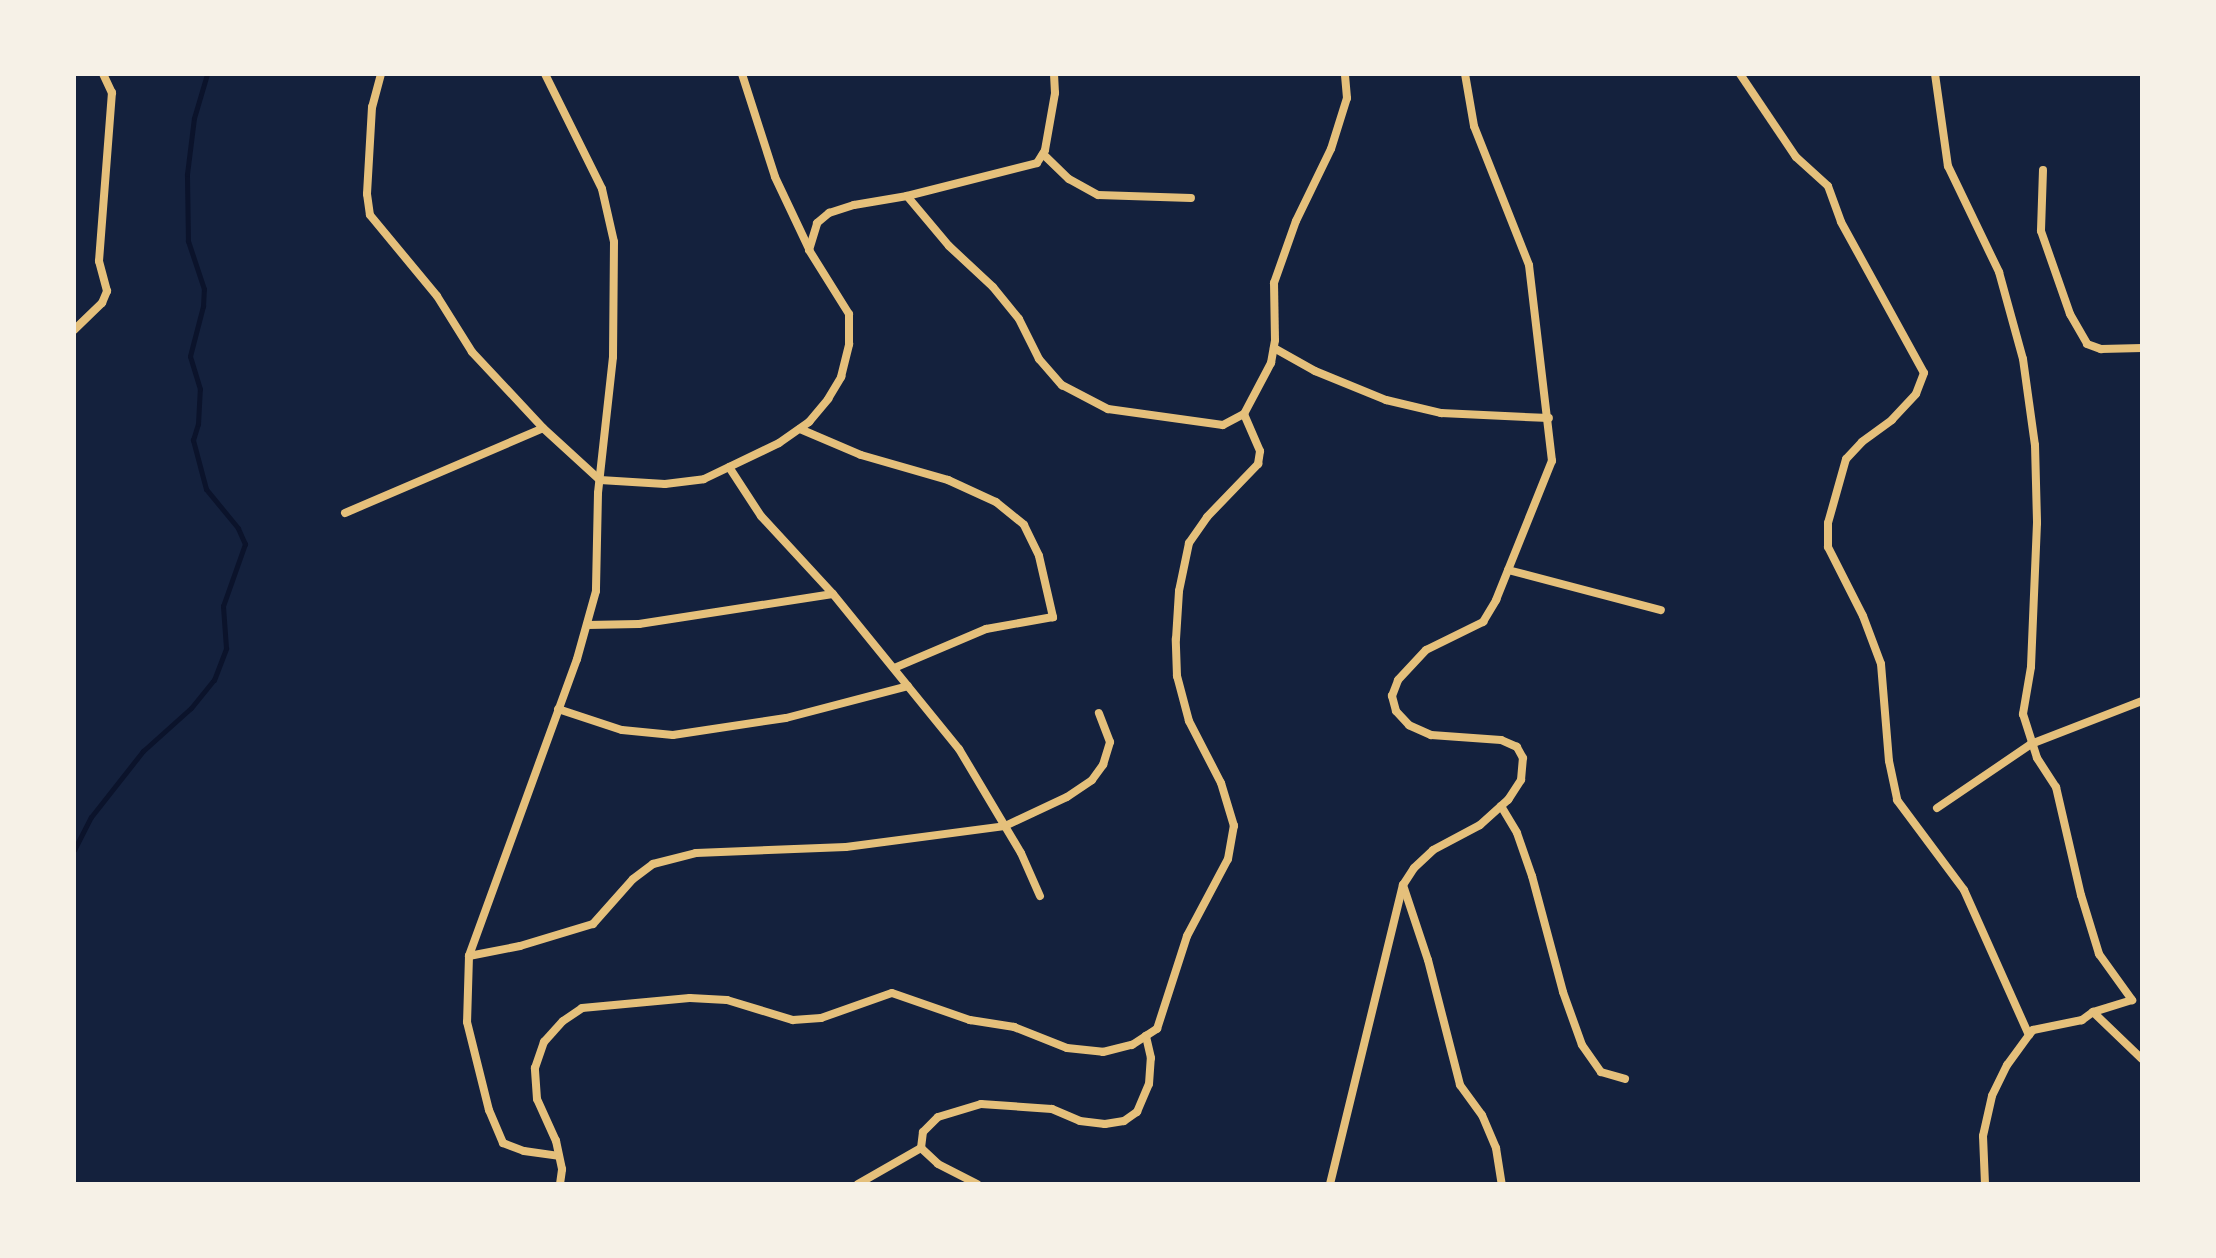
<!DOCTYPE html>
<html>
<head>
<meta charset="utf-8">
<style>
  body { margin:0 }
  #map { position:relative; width:2216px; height:1258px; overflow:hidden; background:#14213d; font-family:Spectral,serif }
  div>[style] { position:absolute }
  .stream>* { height:5px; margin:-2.5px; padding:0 2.5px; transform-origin:2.5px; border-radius:2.5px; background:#0b132b }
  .minor>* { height:8px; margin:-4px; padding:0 4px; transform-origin:4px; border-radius:4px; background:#e5c07b }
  span { translate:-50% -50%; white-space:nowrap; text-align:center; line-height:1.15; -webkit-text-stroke:8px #f6f1e7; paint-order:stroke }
  .frame { position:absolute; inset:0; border:76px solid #f6f1e7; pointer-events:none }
</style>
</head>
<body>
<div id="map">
  <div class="stream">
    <div style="left:74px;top:850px;width:37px;rotate:-63deg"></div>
    <div style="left:91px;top:817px;width:84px;rotate:-51.8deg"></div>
    <div style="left:143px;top:751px;width:64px;rotate:-41.9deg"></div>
    <div style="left:191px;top:708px;width:36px;rotate:-51deg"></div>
    <div style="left:214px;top:680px;width:34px;rotate:-69deg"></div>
    <div style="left:226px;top:648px;width:42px;rotate:-94.1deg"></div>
    <div style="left:223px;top:606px;width:66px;rotate:-70.5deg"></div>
    <div style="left:245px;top:544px;width:17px;rotate:-114deg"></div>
    <div style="left:238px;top:528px;width:50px;rotate:-129.4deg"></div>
    <div style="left:206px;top:489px;width:51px;rotate:-104.9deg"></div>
    <div style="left:193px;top:440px;width:17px;rotate:-73deg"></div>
    <div style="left:198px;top:424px;width:35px;rotate:-87deg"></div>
    <div style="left:200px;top:389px;width:34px;rotate:-107deg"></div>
    <div style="left:190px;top:356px;width:52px;rotate:-75.4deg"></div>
    <div style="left:203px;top:306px;width:17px;rotate:-87deg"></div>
    <div style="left:204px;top:289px;width:51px;rotate:-108.4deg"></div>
    <div style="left:188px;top:241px;width:67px;rotate:-90.9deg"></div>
    <div style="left:187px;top:174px;width:56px;rotate:-82.9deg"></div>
    <div style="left:194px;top:118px;width:46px;rotate:-73.5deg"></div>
  </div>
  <div class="minor">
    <div style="left:381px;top:74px;width:34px;rotate:105deg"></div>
    <div style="left:372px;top:107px;width:87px;rotate:93.3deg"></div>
    <div style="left:367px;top:194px;width:21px;rotate:82deg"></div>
    <div style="left:370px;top:215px;width:105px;rotate:50.4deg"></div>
    <div style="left:437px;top:296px;width:66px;rotate:58deg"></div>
    <div style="left:472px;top:352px;width:104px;rotate:46.9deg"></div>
    <div style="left:543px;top:428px;width:77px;rotate:42.4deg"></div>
    <div style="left:600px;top:480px;width:65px;rotate:3.5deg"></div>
    <div style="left:665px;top:484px;width:39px;rotate:-7deg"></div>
    <div style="left:704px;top:479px;width:83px;rotate:-25.6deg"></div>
    <div style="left:779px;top:443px;width:37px;rotate:-35deg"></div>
    <div style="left:809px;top:422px;width:30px;rotate:-50deg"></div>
    <div style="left:828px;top:399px;width:26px;rotate:-59deg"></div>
    <div style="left:841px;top:377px;width:34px;rotate:-76deg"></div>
    <div style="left:849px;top:344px;width:30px;rotate:-90deg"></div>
    <div style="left:849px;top:314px;width:75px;rotate:-122deg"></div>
    <div style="left:809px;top:250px;width:28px;rotate:-73deg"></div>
    <div style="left:817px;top:223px;width:16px;rotate:-40deg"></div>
    <div style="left:829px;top:213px;width:26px;rotate:-18deg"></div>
    <div style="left:854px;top:205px;width:54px;rotate:-9.6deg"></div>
    <div style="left:907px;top:196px;width:134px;rotate:-14.2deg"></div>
    <div style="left:1037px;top:163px;width:15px;rotate:-58deg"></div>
    <div style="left:1045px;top:150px;width:58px;rotate:-80deg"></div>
    <div style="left:1055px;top:93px;width:19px;rotate:-93deg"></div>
    <div style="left:545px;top:74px;width:128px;rotate:63.6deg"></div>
    <div style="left:602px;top:189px;width:54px;rotate:77.2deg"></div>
    <div style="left:614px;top:242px;width:115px;rotate:90.5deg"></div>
    <div style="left:613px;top:357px;width:137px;rotate:96.3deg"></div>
    <div style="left:598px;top:493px;width:98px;rotate:91.2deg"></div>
    <div style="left:596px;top:591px;width:71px;rotate:105.6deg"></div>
    <div style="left:577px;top:659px;width:316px;rotate:110deg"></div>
    <div style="left:469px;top:956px;width:66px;rotate:91.7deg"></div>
    <div style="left:467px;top:1022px;width:91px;rotate:76deg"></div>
    <div style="left:489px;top:1110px;width:36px;rotate:67deg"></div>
    <div style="left:503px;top:1143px;width:22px;rotate:21deg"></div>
    <div style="left:524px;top:1151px;width:35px;rotate:8deg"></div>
    <div style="left:742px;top:74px;width:108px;rotate:72.2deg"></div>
    <div style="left:775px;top:177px;width:80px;rotate:64.7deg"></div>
    <div style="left:1740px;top:74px;width:100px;rotate:56deg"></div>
    <div style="left:1796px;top:157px;width:43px;rotate:42.2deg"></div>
    <div style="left:1828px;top:186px;width:38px;rotate:70deg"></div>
    <div style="left:1841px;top:222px;width:172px;rotate:61.2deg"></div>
    <div style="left:1924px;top:373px;width:22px;rotate:111deg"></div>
    <div style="left:1916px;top:394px;width:35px;rotate:133deg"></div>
    <div style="left:1892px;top:420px;width:37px;rotate:144deg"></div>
    <div style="left:1862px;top:442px;width:23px;rotate:133deg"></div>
    <div style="left:1846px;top:459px;width:66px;rotate:105.7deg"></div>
    <div style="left:1828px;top:523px;width:24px;rotate:90deg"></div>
    <div style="left:1828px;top:547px;width:77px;rotate:63.1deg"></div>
    <div style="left:1863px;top:616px;width:51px;rotate:69.4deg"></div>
    <div style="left:1881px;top:664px;width:97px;rotate:85.3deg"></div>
    <div style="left:1889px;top:761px;width:40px;rotate:78deg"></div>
    <div style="left:1897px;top:800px;width:112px;rotate:53.3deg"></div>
    <div style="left:1964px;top:890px;width:159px;rotate:65.9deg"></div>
    <div style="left:1935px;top:74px;width:93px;rotate:82deg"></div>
    <div style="left:1948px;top:166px;width:118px;rotate:64.3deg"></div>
    <div style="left:1999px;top:272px;width:90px;rotate:74.6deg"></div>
    <div style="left:2023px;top:359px;width:87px;rotate:82.1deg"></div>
    <div style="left:2035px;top:445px;width:78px;rotate:88.5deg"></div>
    <div style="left:2037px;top:523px;width:144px;rotate:92.4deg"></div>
    <div style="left:2031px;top:667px;width:48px;rotate:99.7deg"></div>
    <div style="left:2023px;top:714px;width:46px;rotate:72.3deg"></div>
    <div style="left:2037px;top:758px;width:35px;rotate:57deg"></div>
    <div style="left:2056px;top:787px;width:111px;rotate:77deg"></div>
    <div style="left:2081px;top:895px;width:62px;rotate:73deg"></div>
    <div style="left:2099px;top:954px;width:57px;rotate:54.3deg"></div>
    <div style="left:2132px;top:1000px;width:41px;rotate:162.9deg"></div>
    <div style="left:2093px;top:1012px;width:14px;rotate:144deg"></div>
    <div style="left:2082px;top:1020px;width:50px;rotate:168.5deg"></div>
    <div style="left:2033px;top:1030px;width:6px;rotate:129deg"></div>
    <div style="left:2029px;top:1035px;width:37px;rotate:126deg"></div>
    <div style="left:2007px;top:1065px;width:34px;rotate:116deg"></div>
    <div style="left:1992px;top:1096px;width:41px;rotate:102.7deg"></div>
    <div style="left:1983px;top:1136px;width:48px;rotate:87.6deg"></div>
    <div style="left:1043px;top:154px;width:36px;rotate:44deg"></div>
    <div style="left:1069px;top:179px;width:33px;rotate:29deg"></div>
    <div style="left:1098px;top:195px;width:93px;rotate:1.8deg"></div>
    <div style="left:2043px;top:170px;width:61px;rotate:91.9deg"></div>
    <div style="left:2041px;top:231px;width:88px;rotate:70.7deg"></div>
    <div style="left:2070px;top:314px;width:34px;rotate:60deg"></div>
    <div style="left:2087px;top:344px;width:15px;rotate:20deg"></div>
    <div style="left:2101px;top:349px;width:41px;rotate:-1.4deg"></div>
    <div style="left:907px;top:196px;width:65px;rotate:50deg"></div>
    <div style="left:949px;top:246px;width:60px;rotate:43deg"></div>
    <div style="left:993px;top:287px;width:41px;rotate:50.9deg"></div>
    <div style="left:1019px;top:319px;width:45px;rotate:63.4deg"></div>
    <div style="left:1039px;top:359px;width:35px;rotate:49deg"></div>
    <div style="left:1062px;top:385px;width:52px;rotate:27.6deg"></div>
    <div style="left:1108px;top:409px;width:116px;rotate:7.9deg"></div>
    <div style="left:1223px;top:425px;width:24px;rotate:-28deg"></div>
    <div style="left:1244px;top:414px;width:58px;rotate:-62.1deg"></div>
    <div style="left:1271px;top:363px;width:23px;rotate:-80deg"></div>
    <div style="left:1275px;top:340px;width:57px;rotate:-91deg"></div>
    <div style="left:1274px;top:283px;width:66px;rotate:-70.5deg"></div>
    <div style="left:1296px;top:221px;width:80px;rotate:-64.1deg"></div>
    <div style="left:1331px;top:149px;width:53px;rotate:-72.6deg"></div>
    <div style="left:1347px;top:98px;width:24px;rotate:-95deg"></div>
    <div style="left:74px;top:330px;width:39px;rotate:-44deg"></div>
    <div style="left:102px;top:303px;width:13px;rotate:-67deg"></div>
    <div style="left:107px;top:291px;width:31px;rotate:-105deg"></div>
    <div style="left:99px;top:261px;width:169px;rotate:-85.6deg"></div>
    <div style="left:112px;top:93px;width:21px;rotate:-115deg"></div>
    <div style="left:1274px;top:348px;width:47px;rotate:29.3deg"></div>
    <div style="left:1315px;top:371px;width:77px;rotate:22.2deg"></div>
    <div style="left:1386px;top:400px;width:57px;rotate:13.3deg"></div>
    <div style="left:1441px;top:413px;width:108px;rotate:2.7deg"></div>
    <div style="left:800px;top:429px;width:66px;rotate:23.1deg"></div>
    <div style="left:861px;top:455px;width:91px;rotate:16deg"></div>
    <div style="left:948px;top:480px;width:53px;rotate:24.6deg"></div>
    <div style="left:996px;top:502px;width:36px;rotate:39deg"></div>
    <div style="left:1024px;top:525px;width:34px;rotate:64deg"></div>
    <div style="left:1039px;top:556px;width:63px;rotate:77.1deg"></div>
    <div style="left:1053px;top:617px;width:68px;rotate:169.8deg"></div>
    <div style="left:986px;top:629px;width:100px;rotate:157deg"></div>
    <div style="left:729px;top:467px;width:59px;rotate:56.9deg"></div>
    <div style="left:761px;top:516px;width:106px;rotate:47.3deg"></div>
    <div style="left:833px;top:594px;width:200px;rotate:50.9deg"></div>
    <div style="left:959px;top:749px;width:121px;rotate:59.2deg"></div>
    <div style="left:1021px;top:853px;width:47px;rotate:66.2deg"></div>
    <div style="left:345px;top:513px;width:215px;rotate:-23.2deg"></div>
    <div style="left:1508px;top:570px;width:158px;rotate:14.7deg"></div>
    <div style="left:587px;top:625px;width:52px;rotate:-1.1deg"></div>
    <div style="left:639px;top:624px;width:196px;rotate:-8.8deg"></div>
    <div style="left:558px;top:709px;width:67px;rotate:18.2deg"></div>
    <div style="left:622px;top:730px;width:51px;rotate:5.6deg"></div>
    <div style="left:673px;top:735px;width:114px;rotate:-8.6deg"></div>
    <div style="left:786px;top:718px;width:126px;rotate:-14.7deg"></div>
    <div style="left:1501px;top:806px;width:31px;rotate:59deg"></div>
    <div style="left:1517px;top:833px;width:46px;rotate:70.8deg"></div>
    <div style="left:1532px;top:876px;width:120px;rotate:75deg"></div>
    <div style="left:1563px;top:992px;width:56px;rotate:70.3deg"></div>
    <div style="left:1582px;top:1045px;width:33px;rotate:55deg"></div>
    <div style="left:1601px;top:1072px;width:25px;rotate:16deg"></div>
    <div style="left:1937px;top:808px;width:114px;rotate:-34.2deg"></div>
    <div style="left:2031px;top:744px;width:119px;rotate:-21.2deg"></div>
    <div style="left:1403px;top:885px;width:79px;rotate:71.6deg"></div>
    <div style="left:1428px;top:960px;width:129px;rotate:75.6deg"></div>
    <div style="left:1460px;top:1085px;width:37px;rotate:54deg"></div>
    <div style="left:1482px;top:1115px;width:36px;rotate:67deg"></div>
    <div style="left:1496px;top:1148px;width:36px;rotate:81deg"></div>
    <div style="left:469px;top:956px;width:52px;rotate:-11.1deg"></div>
    <div style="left:520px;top:946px;width:76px;rotate:-16.8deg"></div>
    <div style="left:593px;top:924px;width:60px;rotate:-48.4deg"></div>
    <div style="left:633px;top:879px;width:25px;rotate:-37deg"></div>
    <div style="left:653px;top:864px;width:44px;rotate:-14.3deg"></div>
    <div style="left:696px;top:853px;width:150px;rotate:-2.3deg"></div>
    <div style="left:846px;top:847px;width:160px;rotate:-7.5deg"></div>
    <div style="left:1005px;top:826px;width:68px;rotate:-25.1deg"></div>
    <div style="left:1067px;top:797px;width:30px;rotate:-34deg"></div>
    <div style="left:1092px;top:780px;width:19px;rotate:-54deg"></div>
    <div style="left:1103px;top:765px;width:24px;rotate:-73deg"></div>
    <div style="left:1110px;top:742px;width:31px;rotate:-111deg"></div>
    <div style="left:2093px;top:1012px;width:68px;rotate:43.8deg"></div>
    <div style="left:921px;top:1148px;width:16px;rotate:-83deg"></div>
    <div style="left:923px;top:1132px;width:21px;rotate:-45deg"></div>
    <div style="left:938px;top:1117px;width:45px;rotate:-16.8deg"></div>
    <div style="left:981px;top:1104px;width:71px;rotate:4deg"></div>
    <div style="left:1052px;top:1109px;width:30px;rotate:23deg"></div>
    <div style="left:1080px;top:1121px;width:25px;rotate:7deg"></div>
    <div style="left:1105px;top:1124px;width:19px;rotate:-9deg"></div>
    <div style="left:1124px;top:1121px;width:16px;rotate:-35deg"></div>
    <div style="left:1137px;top:1112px;width:30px;rotate:-67deg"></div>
    <div style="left:1149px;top:1084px;width:26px;rotate:-86deg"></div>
    <div style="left:1151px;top:1058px;width:23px;rotate:-103deg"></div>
    <div style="left:921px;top:1148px;width:23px;rotate:43deg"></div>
    <div style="left:938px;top:1164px;width:44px;rotate:27.1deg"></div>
    <div style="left:560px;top:1184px;width:15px;rotate:-82deg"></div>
    <div style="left:562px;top:1169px;width:29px;rotate:-102deg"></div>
    <div style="left:556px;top:1141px;width:46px;rotate:-114.3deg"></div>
    <div style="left:537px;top:1099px;width:31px;rotate:-94deg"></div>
    <div style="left:535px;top:1068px;width:28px;rotate:-71deg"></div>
    <div style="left:544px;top:1042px;width:28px;rotate:-48deg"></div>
    <div style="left:563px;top:1021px;width:23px;rotate:-34deg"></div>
    <div style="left:582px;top:1008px;width:108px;rotate:-5.3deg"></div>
    <div style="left:690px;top:998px;width:37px;rotate:3deg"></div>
    <div style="left:727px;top:1000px;width:69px;rotate:16.9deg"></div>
    <div style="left:793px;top:1020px;width:28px;rotate:-4deg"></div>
    <div style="left:821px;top:1018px;width:75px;rotate:-19.4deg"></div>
    <div style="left:892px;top:993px;width:83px;rotate:19.1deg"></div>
    <div style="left:970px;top:1020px;width:45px;rotate:9deg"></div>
    <div style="left:1014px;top:1027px;width:57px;rotate:21.6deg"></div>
    <div style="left:1067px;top:1048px;width:36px;rotate:6deg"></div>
    <div style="left:1103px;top:1052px;width:30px;rotate:-14deg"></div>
    <div style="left:1132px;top:1045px;width:30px;rotate:-33deg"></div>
    <div style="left:1157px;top:1029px;width:98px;rotate:-72.1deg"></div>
    <div style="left:1187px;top:936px;width:87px;rotate:-62deg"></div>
    <div style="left:1228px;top:859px;width:34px;rotate:-80deg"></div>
    <div style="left:1234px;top:826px;width:45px;rotate:-106.8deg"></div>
    <div style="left:1221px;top:783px;width:70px;rotate:-117.3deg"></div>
    <div style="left:1189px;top:721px;width:47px;rotate:-104.9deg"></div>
    <div style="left:1177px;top:676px;width:37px;rotate:-92deg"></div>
    <div style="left:1176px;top:639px;width:48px;rotate:-86.4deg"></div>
    <div style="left:1179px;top:591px;width:49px;rotate:-78.2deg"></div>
    <div style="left:1189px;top:543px;width:32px;rotate:-55deg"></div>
    <div style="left:1207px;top:517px;width:74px;rotate:-46.1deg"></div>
    <div style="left:1258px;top:464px;width:13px;rotate:-81deg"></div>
    <div style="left:1260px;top:451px;width:40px;rotate:-113.4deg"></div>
    <div style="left:858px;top:1184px;width:73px;rotate:-29.7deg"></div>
    <div style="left:1330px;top:1184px;width:308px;rotate:-76.3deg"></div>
    <div style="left:1403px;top:885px;width:20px;rotate:-57deg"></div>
    <div style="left:1414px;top:868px;width:26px;rotate:-43deg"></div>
    <div style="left:1433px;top:850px;width:53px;rotate:-28deg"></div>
    <div style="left:1480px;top:825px;width:38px;rotate:-42deg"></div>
    <div style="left:1508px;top:800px;width:24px;rotate:-57deg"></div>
    <div style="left:1521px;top:780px;width:22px;rotate:-85deg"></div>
    <div style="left:1523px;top:758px;width:13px;rotate:-119deg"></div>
    <div style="left:1517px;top:747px;width:17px;rotate:-156deg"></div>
    <div style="left:1501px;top:740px;width:70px;rotate:-175.9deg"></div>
    <div style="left:1431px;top:735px;width:24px;rotate:-156deg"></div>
    <div style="left:1409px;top:725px;width:19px;rotate:-133deg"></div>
    <div style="left:1396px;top:711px;width:16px;rotate:-105deg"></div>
    <div style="left:1392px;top:696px;width:17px;rotate:-69deg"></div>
    <div style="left:1398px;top:680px;width:41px;rotate:-47deg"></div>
    <div style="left:1426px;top:650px;width:64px;rotate:-26.2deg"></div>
    <div style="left:1483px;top:622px;width:26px;rotate:-59deg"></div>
    <div style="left:1496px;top:600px;width:150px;rotate:-68.1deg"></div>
    <div style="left:1552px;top:461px;width:197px;rotate:-96.7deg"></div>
    <div style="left:1529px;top:265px;width:149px;rotate:-111.6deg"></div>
    <div style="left:1474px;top:126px;width:53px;rotate:-99.8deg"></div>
  </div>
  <div class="frame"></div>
</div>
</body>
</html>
